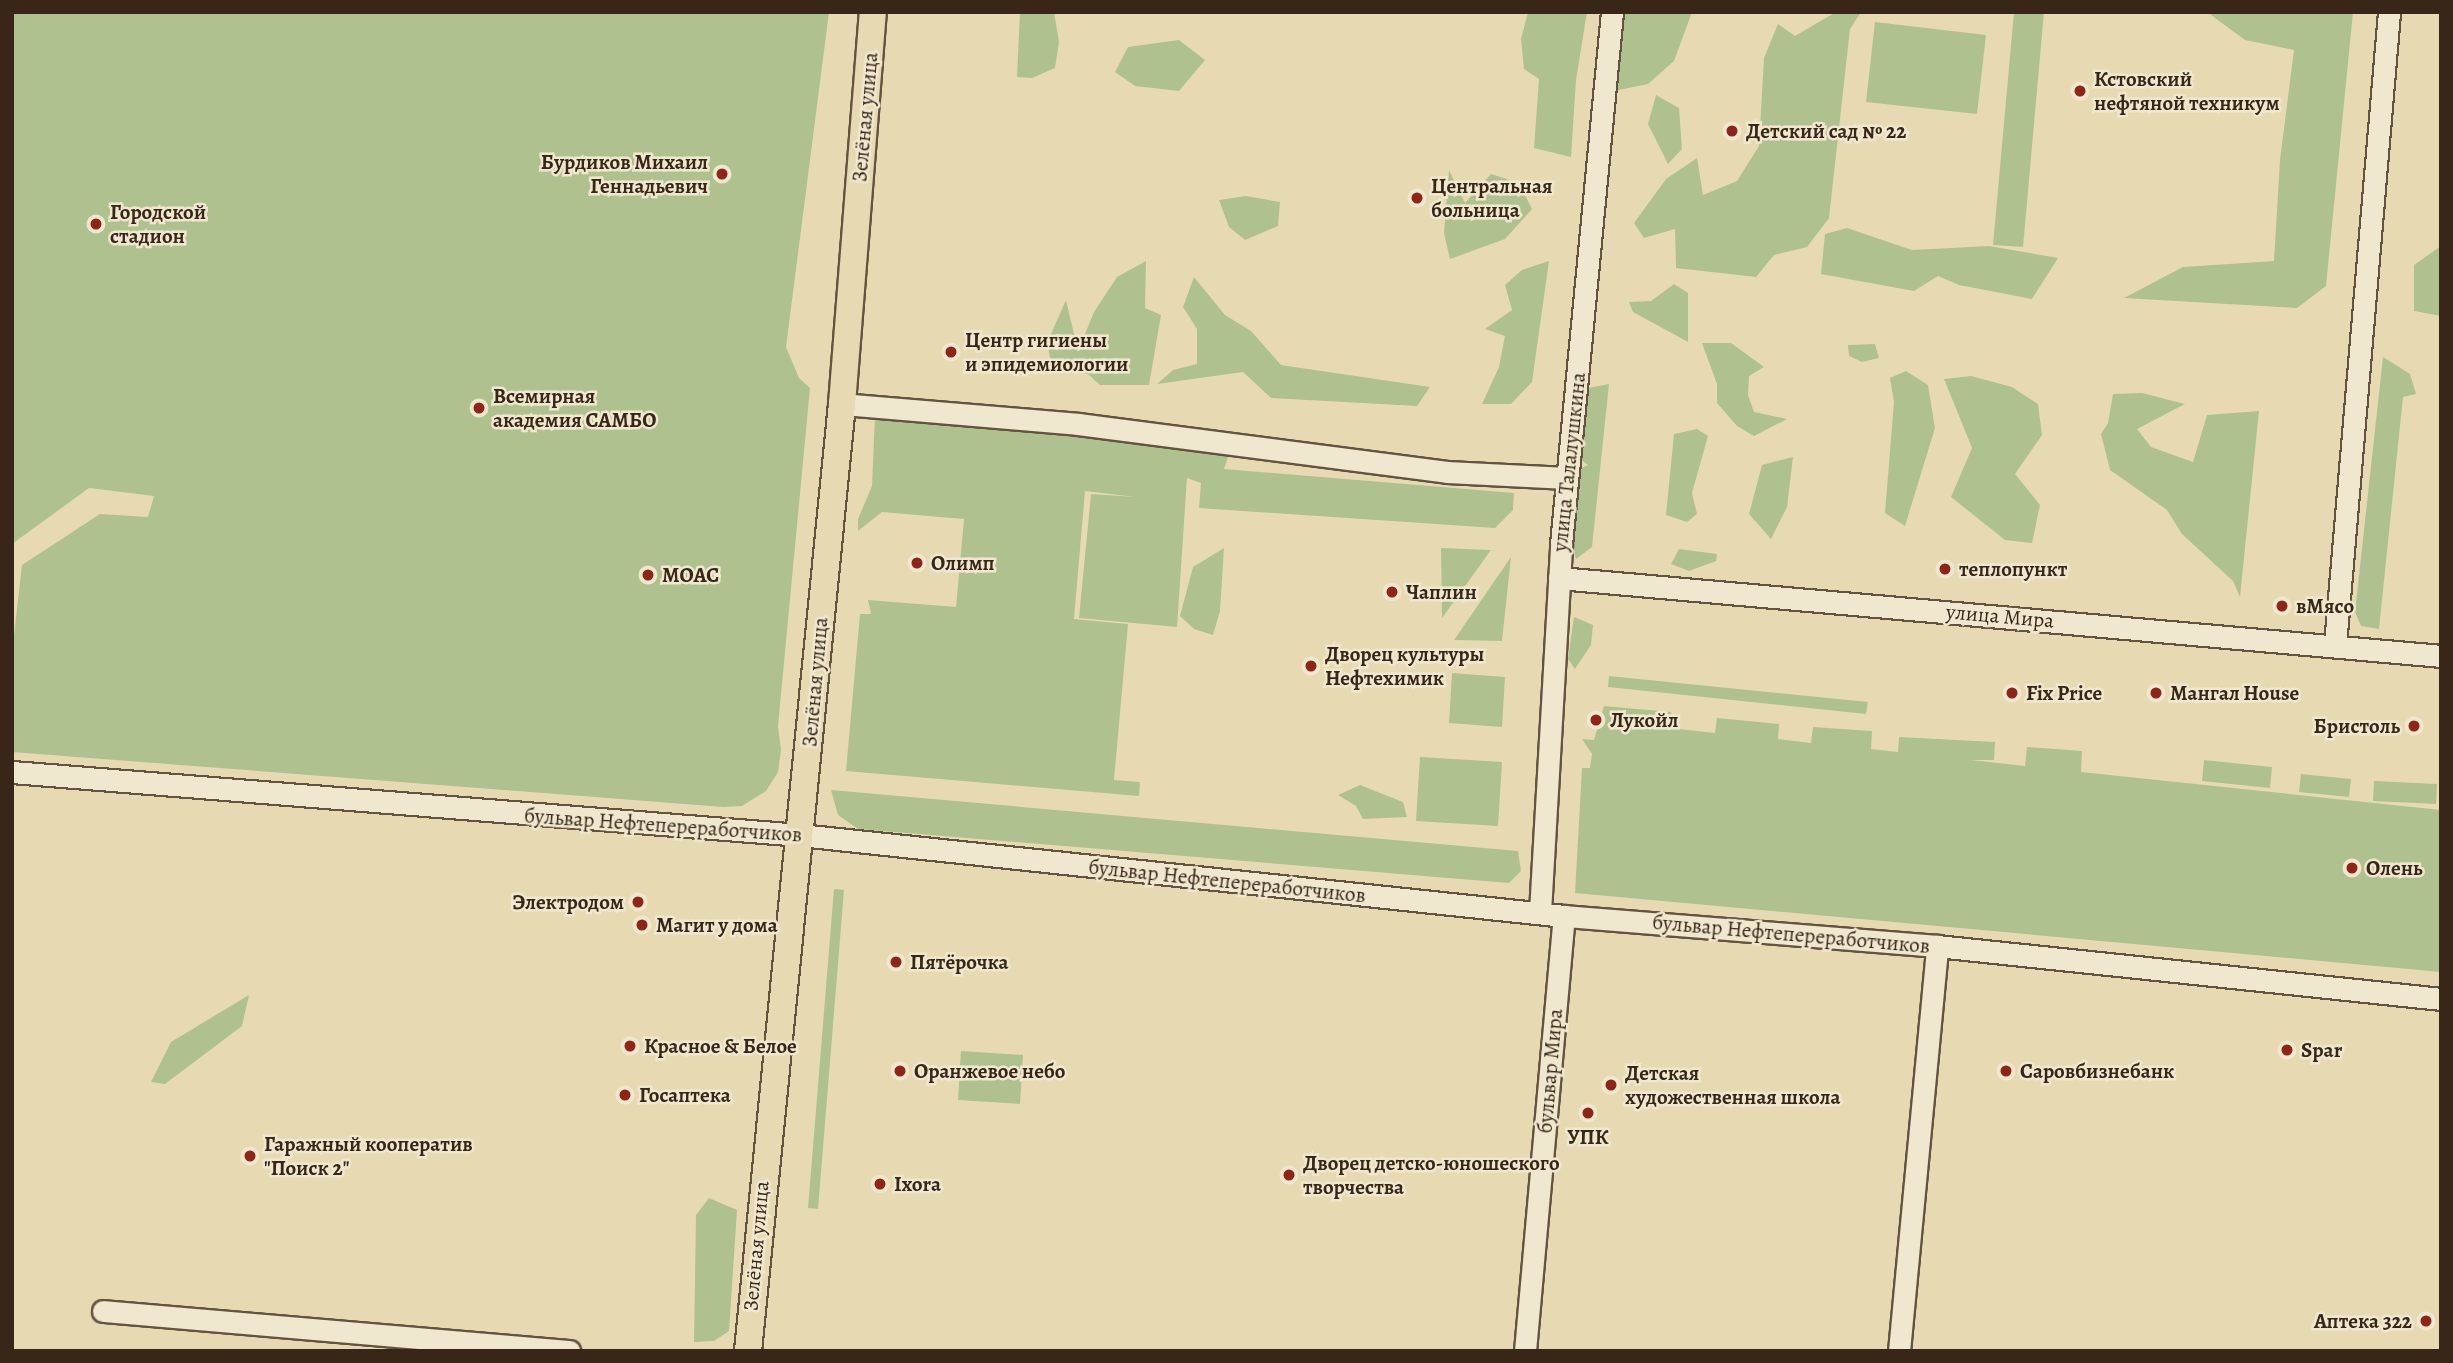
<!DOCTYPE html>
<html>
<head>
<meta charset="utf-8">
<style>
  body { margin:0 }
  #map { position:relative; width:2453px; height:1363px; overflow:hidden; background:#e7dab3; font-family:Alegreya,serif }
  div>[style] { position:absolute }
  .green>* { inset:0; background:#b0c190 }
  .roads { filter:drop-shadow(2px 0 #645340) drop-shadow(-2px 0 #645340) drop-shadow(0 2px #645340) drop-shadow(0 -2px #645340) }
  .minor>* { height:21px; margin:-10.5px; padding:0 10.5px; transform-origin:10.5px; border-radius:10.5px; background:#efe7ce }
  .major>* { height:26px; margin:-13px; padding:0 13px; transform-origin:13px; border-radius:13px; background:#e7dab3 }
  .dots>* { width:19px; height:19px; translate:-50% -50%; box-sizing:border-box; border:4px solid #efe7ce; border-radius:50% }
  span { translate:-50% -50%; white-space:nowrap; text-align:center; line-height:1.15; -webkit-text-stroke:5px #efe7ce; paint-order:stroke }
  .poi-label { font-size:21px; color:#382619; font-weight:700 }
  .left { translate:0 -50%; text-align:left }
  .right { translate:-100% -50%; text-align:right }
  .street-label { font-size:21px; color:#382619 }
  .frame { position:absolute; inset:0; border:14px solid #382619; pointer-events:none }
</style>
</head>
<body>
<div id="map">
  <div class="green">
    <div style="clip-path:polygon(12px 12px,829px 12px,786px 347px,799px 378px,810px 388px,778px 726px,781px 750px,778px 772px,766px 791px,742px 806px,723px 807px,12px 752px,12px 653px,22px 565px,100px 514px,148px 517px,154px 496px,89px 488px,12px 544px)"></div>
    <div style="clip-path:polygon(1020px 12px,1054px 12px,1059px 42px,1055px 68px,1032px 78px,1017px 77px)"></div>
    <div style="clip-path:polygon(1528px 12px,1587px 12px,1576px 80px,1571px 157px,1534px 148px,1539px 79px,1524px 69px,1521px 39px)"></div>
    <div style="clip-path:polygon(1621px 12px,1692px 12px,1674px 61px,1648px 84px,1614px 91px)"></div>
    <div style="clip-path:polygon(1836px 12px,1861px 12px,1850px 29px,1829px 218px,1807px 247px,1774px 255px,1756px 277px,1676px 268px,1675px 229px,1644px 238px,1634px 223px,1666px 179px,1697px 158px,1703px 195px,1737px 181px,1759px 146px,1764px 58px,1778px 24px,1795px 36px)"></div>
    <div style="clip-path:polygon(2014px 12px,2044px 12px,2023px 247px,1993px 245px)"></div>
    <div style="clip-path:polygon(2207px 12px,2353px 12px,2326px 286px,2297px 308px,2124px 298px,2183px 267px,2274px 261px,2280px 160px,2294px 50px,2245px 40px)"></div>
    <div style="clip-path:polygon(1875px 22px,1986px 35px,1977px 114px,1866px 102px)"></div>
    <div style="clip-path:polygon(1179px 40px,1205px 60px,1179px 91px,1135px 86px,1115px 72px,1128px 47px)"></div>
    <div style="clip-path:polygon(1656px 95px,1679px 108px,1682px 149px,1668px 164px,1648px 124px)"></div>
    <div style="clip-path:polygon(1449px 170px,1465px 203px,1491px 174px,1519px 183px,1532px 209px,1505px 239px,1450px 259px,1444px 233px)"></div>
    <div style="clip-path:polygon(1246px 196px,1280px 202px,1278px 226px,1245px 240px,1229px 227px,1219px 200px)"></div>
    <div style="clip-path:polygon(1847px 228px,1912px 250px,1989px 246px,2058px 258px,2032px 299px,1959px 285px,1938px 276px,1914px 291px,1821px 274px,1825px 234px)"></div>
    <div style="clip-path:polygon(2441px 246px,2441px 316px,2414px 311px,2414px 265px)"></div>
    <div style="clip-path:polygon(1146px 261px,1145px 308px,1161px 315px,1149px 385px,1100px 385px,1088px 374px,1053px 371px,1047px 343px,1066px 300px,1078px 351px,1094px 312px,1117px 277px)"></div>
    <div style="clip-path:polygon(1549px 261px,1532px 382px,1511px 404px,1482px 404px,1499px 367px,1505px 336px,1485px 329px,1512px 310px,1505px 285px,1522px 270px)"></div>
    <div style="clip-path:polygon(1194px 277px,1225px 315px,1251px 331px,1281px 365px,1430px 387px,1417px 406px,1271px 398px,1243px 372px,1157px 384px,1173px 370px,1197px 364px,1197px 329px,1183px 307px)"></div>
    <div style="clip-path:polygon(1674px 284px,1688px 293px,1688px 342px,1633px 312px,1629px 302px,1651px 301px)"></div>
    <div style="clip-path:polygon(1702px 343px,1731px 343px,1764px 367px,1749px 376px,1748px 395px,1754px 412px,1787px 419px,1754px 436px,1737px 426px,1717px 403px,1717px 384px)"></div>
    <div style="clip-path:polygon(1875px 344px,1879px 358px,1862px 362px,1849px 356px,1848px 345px)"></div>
    <div style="clip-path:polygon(2383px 357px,2410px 374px,2416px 394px,2403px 397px,2379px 629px,2361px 626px,2355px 612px)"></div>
    <div style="clip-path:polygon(1906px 371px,1928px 385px,1935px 428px,1905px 526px,1885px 513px,1894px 402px,1890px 378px)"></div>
    <div style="clip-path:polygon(1971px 376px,2012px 387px,2038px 404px,2042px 435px,2015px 474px,2040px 505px,2032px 543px,2005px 540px,1951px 497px,1972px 448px,1944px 379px)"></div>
    <div style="clip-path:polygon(1609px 384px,1592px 547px,1576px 559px,1568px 534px,1571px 473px,1588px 465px,1571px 452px,1583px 389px)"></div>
    <div style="clip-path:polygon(2142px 393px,2185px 404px,2137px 429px,2151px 447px,2193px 462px,2207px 415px,2259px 411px,2240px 597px,2233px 581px,2182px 534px,2167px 510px,2110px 470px,2101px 434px,2108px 423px,2113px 394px)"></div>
    <div style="clip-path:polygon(875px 415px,1189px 447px,1229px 454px,1224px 469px,1514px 493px,1513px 510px,1495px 528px,1199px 508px,1201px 483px,1187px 478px,1177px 627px,1079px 618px,1091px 494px,1136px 497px,1085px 491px,1074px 619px,1128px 624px,1114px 780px,1140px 782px,1139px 796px,846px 771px,860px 614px,871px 614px,868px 600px,956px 607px,964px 519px,882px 512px,858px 531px,858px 519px,872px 486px)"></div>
    <div style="clip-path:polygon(1697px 429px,1708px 436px,1692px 493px,1697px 514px,1687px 522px,1666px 515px,1674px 434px)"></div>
    <div style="clip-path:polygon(1793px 457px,1787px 507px,1771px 539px,1749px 514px,1762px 465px)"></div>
    <div style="clip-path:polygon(1224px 548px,1220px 611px,1213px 635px,1194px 629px,1180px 616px,1193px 567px)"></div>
    <div style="clip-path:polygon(1441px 548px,1491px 550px,1442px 618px)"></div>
    <div style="clip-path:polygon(1679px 549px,1717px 554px,1716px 561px,1689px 571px,1671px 564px)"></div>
    <div style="clip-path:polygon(1511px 557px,1502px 641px,1454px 640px)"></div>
    <div style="clip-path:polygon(1574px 617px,1593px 625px,1591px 645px,1575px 669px,1568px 659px)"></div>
    <div style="clip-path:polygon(1452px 673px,1505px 677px,1502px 727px,1449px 723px)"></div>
    <div style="clip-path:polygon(1609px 676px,1868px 702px,1866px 714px,1608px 687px)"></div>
    <div style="clip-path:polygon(1604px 706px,1671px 712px,1670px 728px,1715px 733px,1717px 718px,1779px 724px,1778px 739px,1811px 743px,1813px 727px,1872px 731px,1871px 749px,1898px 752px,1899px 737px,1995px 742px,1994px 760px,1971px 760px,2025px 766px,2027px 747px,2082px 751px,2081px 772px,2441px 810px,2441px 972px,1575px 893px,1582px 768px,1590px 768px,1592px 754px,1582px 739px,1594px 740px)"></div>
    <div style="clip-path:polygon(1420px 757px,1502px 762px,1498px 826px,1416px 821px)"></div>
    <div style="clip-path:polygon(2204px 760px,2272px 767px,2270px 788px,2202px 781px)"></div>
    <div style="clip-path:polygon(2301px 774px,2351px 779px,2349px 797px,2299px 792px)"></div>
    <div style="clip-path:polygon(2374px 781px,2437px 784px,2436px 804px,2373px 801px)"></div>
    <div style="clip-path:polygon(1360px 785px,1403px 802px,1407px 817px,1363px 819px,1356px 806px,1338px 795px)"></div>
    <div style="clip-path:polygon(831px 790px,1518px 851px,1521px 871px,1509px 883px,858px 829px,838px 815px)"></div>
    <div style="clip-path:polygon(834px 889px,844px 890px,818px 1209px,808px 1208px)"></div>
    <div style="clip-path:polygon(249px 995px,242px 1026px,165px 1084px,151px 1082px,171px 1042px)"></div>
    <div style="clip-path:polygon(961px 1051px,1023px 1055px,1020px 1104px,958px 1100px)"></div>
    <div style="clip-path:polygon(709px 1198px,737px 1210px,729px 1331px,714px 1341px,694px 1342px,696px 1215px)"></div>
  </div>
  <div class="roads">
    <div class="minor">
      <div style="left:842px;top:404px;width:237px;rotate:4.8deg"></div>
      <div style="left:1078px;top:424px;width:372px;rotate:7.4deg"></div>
      <div style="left:1447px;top:472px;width:120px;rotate:2.9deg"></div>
      <div style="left:1559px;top:578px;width:885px;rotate:5.05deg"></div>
      <div style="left:2335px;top:645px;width:635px;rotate:-85.12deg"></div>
      <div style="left:12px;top:772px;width:791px;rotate:4.57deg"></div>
      <div style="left:800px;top:835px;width:768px;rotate:6.05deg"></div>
      <div style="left:1564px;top:916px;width:374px;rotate:4.6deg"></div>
      <div style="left:1937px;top:946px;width:507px;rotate:6deg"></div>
      <div style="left:1540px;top:912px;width:369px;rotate:-86.7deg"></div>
      <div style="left:1561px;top:544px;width:534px;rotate:-84.52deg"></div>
      <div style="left:103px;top:1311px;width:468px;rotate:4.9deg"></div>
      <div style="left:1525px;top:1351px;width:437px;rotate:-84.9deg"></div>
      <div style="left:1899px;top:1351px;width:407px;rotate:-84.6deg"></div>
    </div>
    <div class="major">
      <div style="left:748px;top:1351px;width:952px;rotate:-84.33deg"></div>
      <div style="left:842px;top:404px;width:393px;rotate:-85.5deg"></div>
    </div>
  </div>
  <div class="dots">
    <div style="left:2080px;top:91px;background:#8f2418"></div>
    <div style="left:1732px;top:131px;background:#8f2418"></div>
    <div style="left:722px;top:174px;background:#8f2418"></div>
    <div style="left:1417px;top:198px;background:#8f2418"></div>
    <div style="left:96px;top:224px;background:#8f2418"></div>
    <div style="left:951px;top:352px;background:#8f2418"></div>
    <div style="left:479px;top:408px;background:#8f2418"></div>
    <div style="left:917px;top:563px;background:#8f2418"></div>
    <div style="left:1945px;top:569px;background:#8f2418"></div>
    <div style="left:648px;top:575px;background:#8f2418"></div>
    <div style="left:1392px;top:592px;background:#8f2418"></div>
    <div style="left:2282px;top:606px;background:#8f2418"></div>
    <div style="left:1311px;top:666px;background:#8f2418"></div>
    <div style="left:2012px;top:693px;background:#8f2418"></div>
    <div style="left:2156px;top:693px;background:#8f2418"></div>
    <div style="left:1596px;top:720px;background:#8f2418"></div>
    <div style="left:2414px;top:726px;background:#8f2418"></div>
    <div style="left:2352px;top:868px;background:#8f2418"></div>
    <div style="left:638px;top:902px;background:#8f2418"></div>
    <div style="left:642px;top:925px;background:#8f2418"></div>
    <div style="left:896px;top:962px;background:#8f2418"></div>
    <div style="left:630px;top:1046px;background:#8f2418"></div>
    <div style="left:2287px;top:1050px;background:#8f2418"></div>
    <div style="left:900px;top:1071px;background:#8f2418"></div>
    <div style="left:2006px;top:1071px;background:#8f2418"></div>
    <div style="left:1611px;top:1085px;background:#8f2418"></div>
    <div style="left:625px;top:1095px;background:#8f2418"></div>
    <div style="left:1588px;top:1113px;background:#8f2418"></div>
    <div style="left:250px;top:1156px;background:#8f2418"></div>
    <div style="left:1289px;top:1175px;background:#8f2418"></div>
    <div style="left:880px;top:1184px;background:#8f2418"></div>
    <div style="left:2426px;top:1321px;background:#8f2418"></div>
  </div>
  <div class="poi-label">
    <span class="left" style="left:2094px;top:91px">Кстовский<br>нефтяной техникум</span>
    <span class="left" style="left:1746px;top:131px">Детский сад № 22</span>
    <span class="right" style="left:708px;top:174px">Бурдиков Михаил<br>Геннадьевич</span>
    <span class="left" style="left:1431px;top:198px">Центральная<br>больница</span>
    <span class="left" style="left:110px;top:224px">Городской<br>стадион</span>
    <span class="left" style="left:965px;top:352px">Центр гигиены<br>и эпидемиологии</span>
    <span class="left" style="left:493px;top:408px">Всемирная<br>академия САМБО</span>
    <span class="left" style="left:931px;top:563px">Олимп</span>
    <span class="left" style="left:1959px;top:569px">теплопункт</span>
    <span class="left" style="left:662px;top:575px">МОАС</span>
    <span class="left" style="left:1406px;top:592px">Чаплин</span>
    <span class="left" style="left:2296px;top:606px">вМясо</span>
    <span class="left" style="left:1325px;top:666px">Дворец культуры<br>Нефтехимик</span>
    <span class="left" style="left:2026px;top:693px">Fix Price</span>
    <span class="left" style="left:2170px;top:693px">Мангал House</span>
    <span class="left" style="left:1610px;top:720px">Лукойл</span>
    <span class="right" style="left:2400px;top:726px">Бристоль</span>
    <span class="left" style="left:2366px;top:868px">Олень</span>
    <span class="right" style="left:624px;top:902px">Электродом</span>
    <span class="left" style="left:656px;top:925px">Магит у дома</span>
    <span class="left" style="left:910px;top:962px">Пятёрочка</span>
    <span class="left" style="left:644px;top:1046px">Красное &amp; Белое</span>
    <span class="left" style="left:2301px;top:1050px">Spar</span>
    <span class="left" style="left:914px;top:1071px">Оранжевое небо</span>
    <span class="left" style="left:2020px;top:1071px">Саровбизнебанк</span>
    <span class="left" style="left:1625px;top:1085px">Детская<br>художественная школа</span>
    <span class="left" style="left:639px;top:1095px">Госаптека</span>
    <span style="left:1588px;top:1137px">УПК</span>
    <span class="left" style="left:264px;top:1156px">Гаражный кооператив<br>"Поиск 2"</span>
    <span class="left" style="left:1303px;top:1175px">Дворец детско-юношеского<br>творчества</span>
    <span class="left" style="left:894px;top:1184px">Ixora</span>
    <span class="right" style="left:2412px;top:1321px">Аптека 322</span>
  </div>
  <div class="street-label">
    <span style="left:865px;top:117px;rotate:-85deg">Зелёная улица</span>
    <span style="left:1569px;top:462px;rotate:-84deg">улица Талалушкина</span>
    <span style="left:2000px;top:616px;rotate:5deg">улица Мира</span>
    <span style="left:815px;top:682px;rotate:-85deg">Зелёная улица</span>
    <span style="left:663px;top:825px;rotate:4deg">бульвар Нефтепереработчиков</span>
    <span style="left:1227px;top:881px;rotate:6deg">бульвар Нефтепереработчиков</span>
    <span style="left:1791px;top:934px;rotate:5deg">бульвар Нефтепереработчиков</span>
    <span style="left:1550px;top:1071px;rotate:-85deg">бульвар Мира</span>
    <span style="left:756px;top:1246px;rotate:-85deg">Зелёная улица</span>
  </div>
  <div class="frame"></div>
</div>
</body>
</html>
